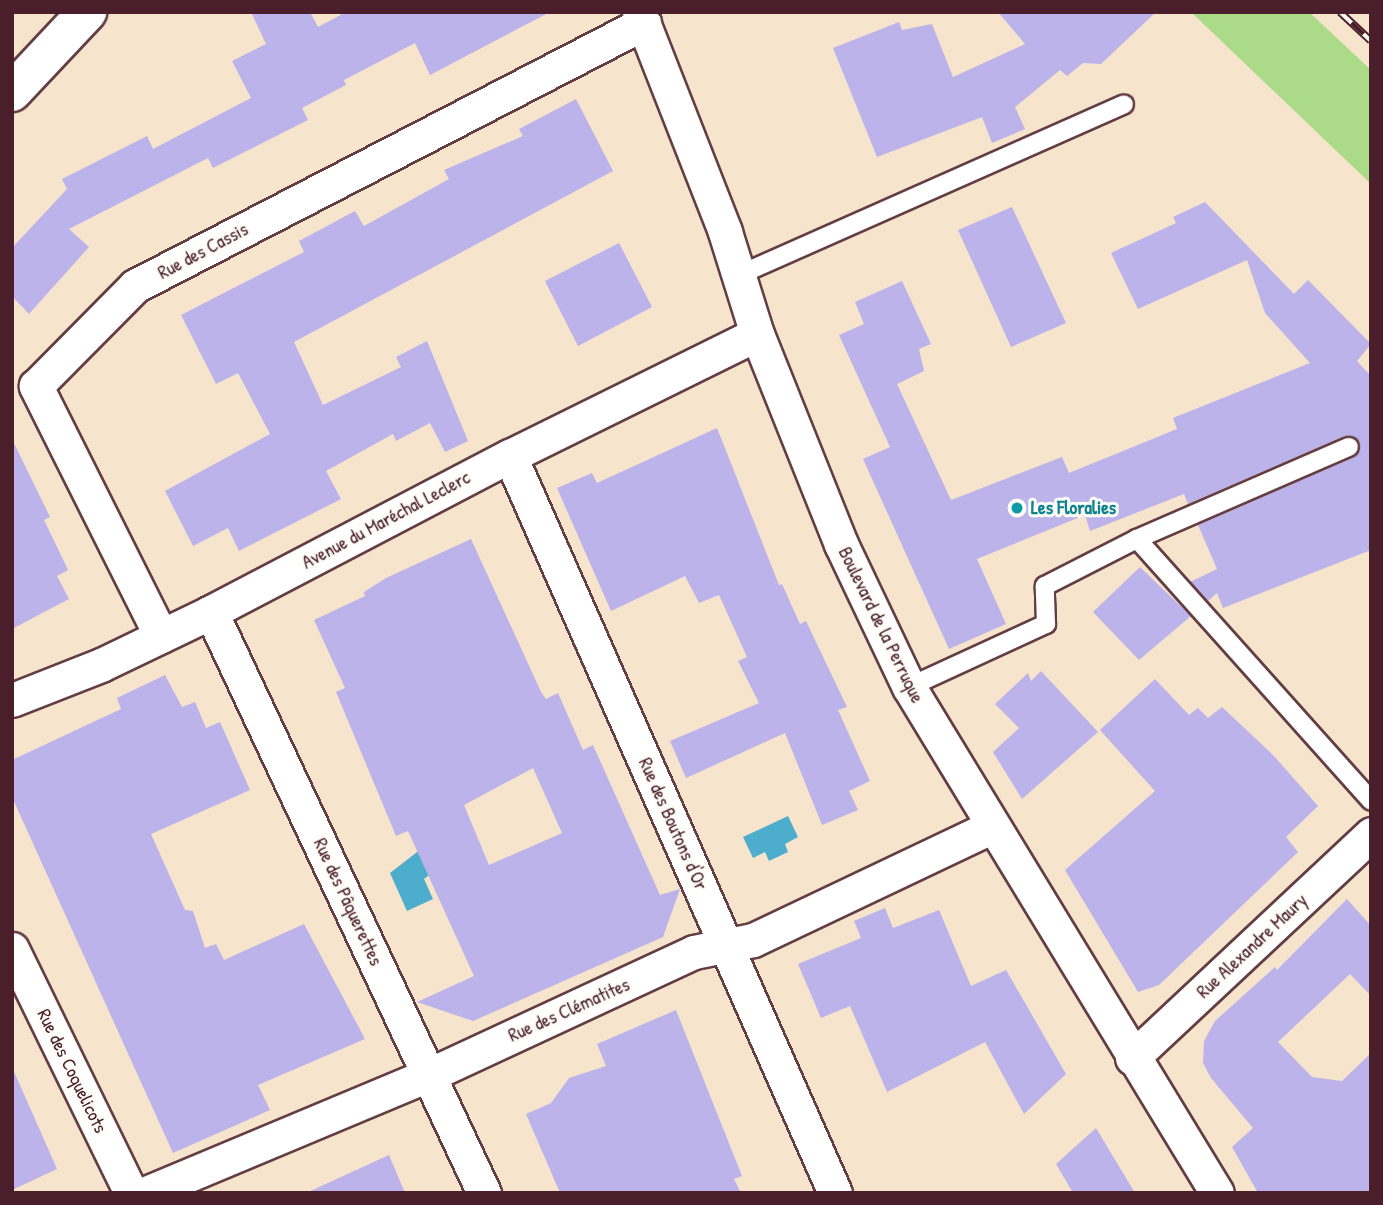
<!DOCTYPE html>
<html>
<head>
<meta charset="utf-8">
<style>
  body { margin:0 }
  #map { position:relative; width:1383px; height:1205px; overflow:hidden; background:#f7e4cd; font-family:"Patrick Hand",sans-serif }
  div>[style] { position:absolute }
  .green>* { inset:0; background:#abdb88 }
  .water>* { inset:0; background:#4dadcc }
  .building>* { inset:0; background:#bbb3ea }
  .roads { filter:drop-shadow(2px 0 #643d43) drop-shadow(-2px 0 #643d43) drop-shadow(0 2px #643d43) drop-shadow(0 -2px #643d43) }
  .service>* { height:18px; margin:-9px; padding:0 9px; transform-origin:9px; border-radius:9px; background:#fff }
  .minor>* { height:33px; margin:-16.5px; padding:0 16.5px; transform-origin:16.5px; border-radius:16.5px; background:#fff }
  .tertiary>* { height:38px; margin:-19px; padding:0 19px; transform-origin:19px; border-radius:19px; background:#fff }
  .rail>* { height:8px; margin-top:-4px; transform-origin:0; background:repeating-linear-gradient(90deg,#fdfcf7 0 16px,#4a1f2b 0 32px); box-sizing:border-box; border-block:2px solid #4a1f2b }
  .dots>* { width:19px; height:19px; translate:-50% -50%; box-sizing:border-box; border:4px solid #fdfcf7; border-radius:50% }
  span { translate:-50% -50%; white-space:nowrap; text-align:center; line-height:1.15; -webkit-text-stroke:6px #fdfcf7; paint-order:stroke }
  .street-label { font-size:19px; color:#4a1f2b }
  .culture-label { font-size:19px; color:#0d838f; font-weight:700 }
  .left { translate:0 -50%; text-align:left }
  .frame { position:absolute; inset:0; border:14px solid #4a1f2b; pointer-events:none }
</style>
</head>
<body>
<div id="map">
  <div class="green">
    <div style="clip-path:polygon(1191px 12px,1309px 12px,1371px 70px,1371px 184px)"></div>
  </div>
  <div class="water">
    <div style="clip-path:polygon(788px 816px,798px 837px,785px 844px,788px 852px,769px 861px,765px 852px,753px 858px,743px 837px)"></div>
    <div style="clip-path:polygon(421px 849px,437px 869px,424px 879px,433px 899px,407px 911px,390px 873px)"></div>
  </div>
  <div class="building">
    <div style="clip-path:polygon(251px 12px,310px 12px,318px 27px,346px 12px,550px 12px,430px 75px,415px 43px,344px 80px,346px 85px,302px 108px,308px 120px,213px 168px,208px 158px,69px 229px,89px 247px,29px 314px,12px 296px,12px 248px,67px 189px,62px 179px,147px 136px,153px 149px,251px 98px,232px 61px,266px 44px)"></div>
    <div style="clip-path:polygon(998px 12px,1156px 12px,1101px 64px,1083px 63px,1067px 76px,1060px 70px,1015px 107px,1025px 129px,992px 143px,982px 117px,877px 157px,833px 48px,899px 22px,902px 30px,932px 24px,953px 77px,1025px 44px)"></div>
    <div style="clip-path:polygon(576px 99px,613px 171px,294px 342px,323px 405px,401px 367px,396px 357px,427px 341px,468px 441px,445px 452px,430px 423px,396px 441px,393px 434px,326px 471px,341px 499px,239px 551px,228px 528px,193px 546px,165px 491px,270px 434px,238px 373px,216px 384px,181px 315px,304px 252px,299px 241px,355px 211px,364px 226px,449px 179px,444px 170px,523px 136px,519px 129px)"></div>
    <div style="clip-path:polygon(1205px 202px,1294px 294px,1308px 280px,1371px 344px,1357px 361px,1371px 376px,1371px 550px,1223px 608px,1217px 593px,1208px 601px,1190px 582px,1217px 569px,1198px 525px,1354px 457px,1360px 443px,1345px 436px,1188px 504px,1184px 494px,1090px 531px,1085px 515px,977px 559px,1006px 624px,949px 649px,863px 459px,890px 447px,839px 335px,864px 324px,855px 302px,902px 281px,931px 344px,919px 349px,924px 371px,897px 384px,951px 500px,1062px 457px,1069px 473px,1177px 429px,1173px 418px,1310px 363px,1265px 313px,1247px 260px,1138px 309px,1111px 253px,1176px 223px,1173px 217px)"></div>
    <div style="clip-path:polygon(1012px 207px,1066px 323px,1011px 347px,958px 230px)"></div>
    <div style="clip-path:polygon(619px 243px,652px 307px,578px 346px,545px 281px)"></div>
    <div style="clip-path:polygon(717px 428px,779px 585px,782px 584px,800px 624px,806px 621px,847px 707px,838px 710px,870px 781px,849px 791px,858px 810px,822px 825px,785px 733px,686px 778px,670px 741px,759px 703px,738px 661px,747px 657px,719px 595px,699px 603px,685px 576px,611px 611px,557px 488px,592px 473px,597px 483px)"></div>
    <div style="clip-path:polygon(12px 439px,50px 517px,44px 520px,68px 570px,57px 576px,69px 599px,12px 629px)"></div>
    <div style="clip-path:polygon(evenodd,471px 539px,541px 692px,546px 699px,558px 693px,583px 750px,593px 745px,660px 895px,680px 889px,663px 937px,473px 1021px,417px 1002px,474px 976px,408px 831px,396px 836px,336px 692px,345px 688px,314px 620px,365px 596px,364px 592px,386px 578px,471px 539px,533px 768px,562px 833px,489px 865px,464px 805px,533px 768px)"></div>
    <div style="clip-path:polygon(1140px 567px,1191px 616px,1139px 660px,1093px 612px)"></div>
    <div style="clip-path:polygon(1041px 671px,1098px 732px,1022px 799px,993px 752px,1019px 728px,995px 704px,1028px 673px,1031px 681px)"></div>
    <div style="clip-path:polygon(165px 675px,182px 707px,195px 702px,206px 728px,220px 722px,250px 790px,151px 834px,185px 910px,193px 911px,205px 948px,216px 944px,224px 960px,304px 924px,365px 1039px,258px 1085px,270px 1110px,173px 1153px,12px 797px,12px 760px,121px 709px,117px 698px)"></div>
    <div style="clip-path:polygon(1155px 679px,1189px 715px,1198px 708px,1208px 718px,1222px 707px,1274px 756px,1318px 806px,1286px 837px,1298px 852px,1159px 985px,1138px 992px,1065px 870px,1155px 791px,1100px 730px)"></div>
    <div style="clip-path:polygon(1347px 899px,1371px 926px,1371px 996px,1350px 974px,1278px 1042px,1312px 1077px,1342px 1081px,1371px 1053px,1371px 1193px,1258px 1193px,1232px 1147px,1253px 1128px,1211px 1078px,1203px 1063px,1204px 1041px,1215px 1021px,1275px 967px,1277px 970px)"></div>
    <div style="clip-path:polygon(885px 908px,893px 928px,939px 910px,971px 986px,1006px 970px,1066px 1074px,1024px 1114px,985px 1042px,887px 1092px,850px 1006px,821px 1018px,798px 964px,861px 938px,854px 921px)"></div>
    <div style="clip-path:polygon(676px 1010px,742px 1176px,734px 1179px,741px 1193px,560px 1193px,526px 1114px,551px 1103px,569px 1078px,606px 1066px,597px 1044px)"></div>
    <div style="clip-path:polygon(12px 1067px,57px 1169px,12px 1190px)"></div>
    <div style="clip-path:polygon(1096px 1128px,1135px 1193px,1073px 1193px,1056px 1164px)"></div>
    <div style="clip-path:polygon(389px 1155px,405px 1193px,306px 1193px)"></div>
  </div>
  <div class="roads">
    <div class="service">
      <div style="left:739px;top:275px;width:421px;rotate:-23.9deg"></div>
      <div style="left:1137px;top:539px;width:351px;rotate:48.2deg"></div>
      <div style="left:909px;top:687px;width:151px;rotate:-24.7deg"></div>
      <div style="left:1046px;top:624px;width:38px;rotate:-92deg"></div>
      <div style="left:1045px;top:586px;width:103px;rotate:-27.1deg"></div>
      <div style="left:1137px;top:539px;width:231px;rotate:-23.5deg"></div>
    </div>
    <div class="minor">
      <div style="left:639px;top:12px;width:236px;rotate:68.6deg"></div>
      <div style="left:725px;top:232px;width:107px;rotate:72.6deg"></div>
      <div style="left:757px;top:334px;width:226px;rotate:68.2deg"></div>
      <div style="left:841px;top:544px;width:158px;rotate:64.6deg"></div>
      <div style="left:909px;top:687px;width:592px;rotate:58.67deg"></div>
      <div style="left:510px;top:456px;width:805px;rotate:66.2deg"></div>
      <div style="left:211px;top:612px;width:642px;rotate:64.83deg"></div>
      <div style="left:161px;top:636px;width:280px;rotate:-116.6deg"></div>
      <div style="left:36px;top:386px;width:141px;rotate:-45.3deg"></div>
      <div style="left:135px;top:286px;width:573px;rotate:-27.33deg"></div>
      <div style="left:12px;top:700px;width:96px;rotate:-21.5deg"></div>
      <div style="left:101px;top:665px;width:122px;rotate:-25.7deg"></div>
      <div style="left:211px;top:612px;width:337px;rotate:-27.6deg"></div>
      <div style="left:510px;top:456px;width:275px;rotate:-26.3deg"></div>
      <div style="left:12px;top:949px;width:271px;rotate:64deg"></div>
      <div style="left:1132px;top:1058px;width:328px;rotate:-43.1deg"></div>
      <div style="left:146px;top:1193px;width:309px;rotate:-22.7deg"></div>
      <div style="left:431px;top:1074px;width:290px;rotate:-24.9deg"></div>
      <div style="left:694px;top:952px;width:60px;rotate:-11.5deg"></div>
      <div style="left:753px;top:940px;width:263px;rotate:-25.4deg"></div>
    </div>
    <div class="tertiary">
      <div style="left:12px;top:92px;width:110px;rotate:-46.8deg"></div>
    </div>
  </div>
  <div class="rail">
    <div style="left:1340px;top:12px;width:42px;rotate:43.1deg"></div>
  </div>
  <div class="dots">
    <div style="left:1017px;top:508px;background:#0f9aa8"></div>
  </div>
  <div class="street-label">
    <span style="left:203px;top:251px;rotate:-28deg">Rue des Cassis</span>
    <span style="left:386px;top:520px;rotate:-28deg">Avenue du Maréchal Leclerc</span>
    <span style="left:881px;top:625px;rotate:64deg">Boulevard de la Perruque</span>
    <span style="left:673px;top:824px;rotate:66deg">Rue des Boutons d'Or</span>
    <span style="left:348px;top:902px;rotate:65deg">Rue des Pâquerettes</span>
    <span style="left:1252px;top:946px;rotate:-43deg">Rue Alexandre Maury</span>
    <span style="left:569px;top:1010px;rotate:-24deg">Rue des Clématites</span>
    <span style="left:72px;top:1071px;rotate:64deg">Rue des Coquelicots</span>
  </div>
  <div class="culture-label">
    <span class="left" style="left:1031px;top:508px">Les Floralies</span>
  </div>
  <div class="frame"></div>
</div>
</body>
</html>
